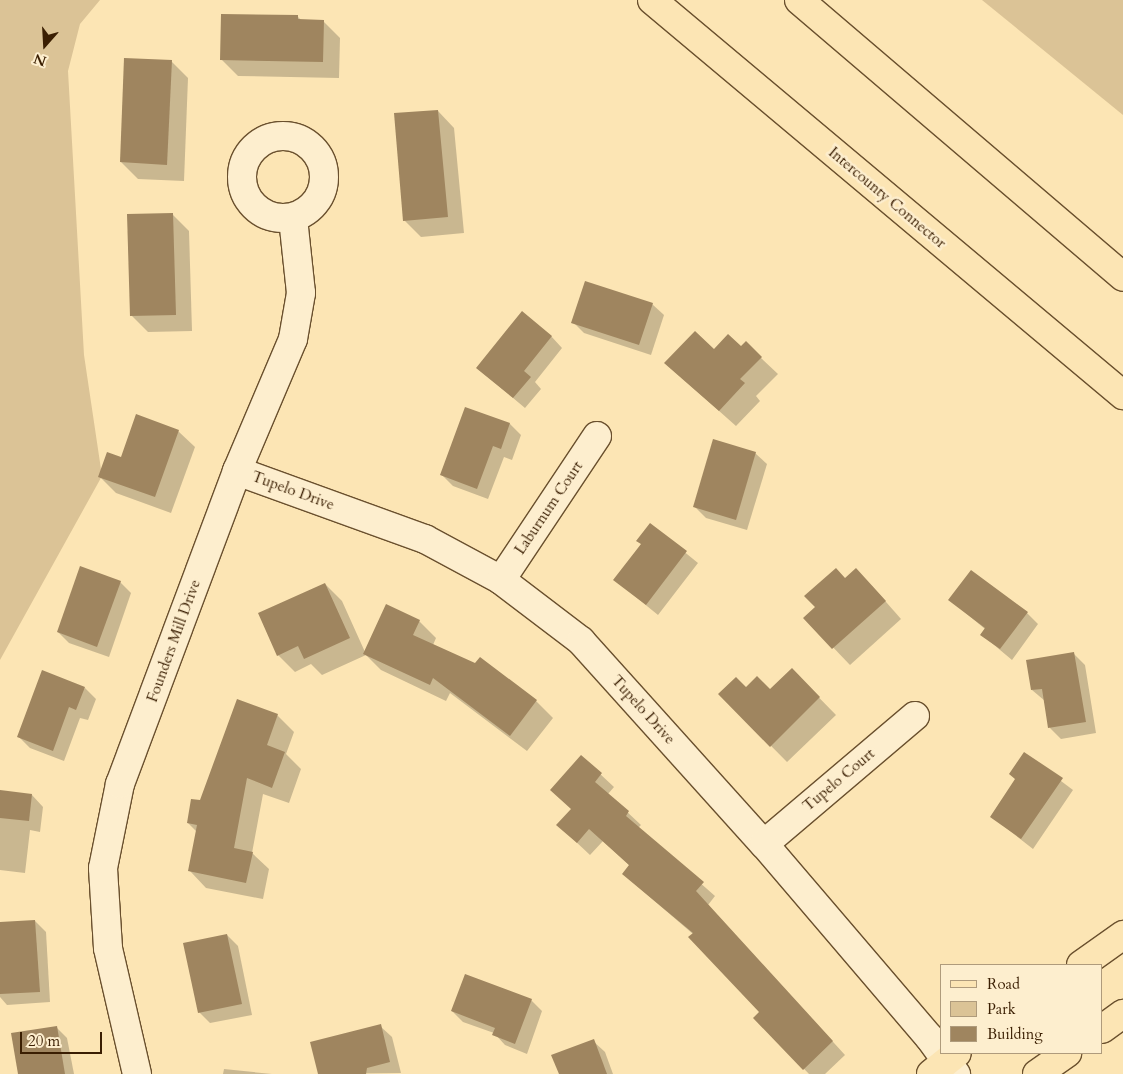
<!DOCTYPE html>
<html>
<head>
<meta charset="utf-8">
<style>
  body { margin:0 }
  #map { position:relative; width:1123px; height:1074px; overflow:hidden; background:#fce5b4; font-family:Cardo,serif }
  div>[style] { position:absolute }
  .green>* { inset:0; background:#dbc396 }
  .shadow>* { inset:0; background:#0003 }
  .building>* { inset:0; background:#9f855f }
  .roads { filter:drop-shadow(1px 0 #6a502e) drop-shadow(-1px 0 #6a502e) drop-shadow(0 1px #6a502e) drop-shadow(0 -1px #6a502e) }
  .minor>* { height:28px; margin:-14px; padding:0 14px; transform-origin:14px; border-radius:14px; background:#fdeece }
  .minor>.ring { margin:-14px; padding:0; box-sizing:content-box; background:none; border:28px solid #fdeece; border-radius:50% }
  .primary>* { height:28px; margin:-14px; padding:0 14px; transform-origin:14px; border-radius:14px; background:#fce5b4 }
  .motorway>* { height:28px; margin:-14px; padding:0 14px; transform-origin:14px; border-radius:14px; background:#fce5b4 }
  span { translate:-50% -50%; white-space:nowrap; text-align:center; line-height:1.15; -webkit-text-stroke:5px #fdeece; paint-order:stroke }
  .street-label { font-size:15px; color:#3a1e02 }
  .legend { position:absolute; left:940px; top:964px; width:162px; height:90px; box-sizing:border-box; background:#fdeece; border:1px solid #af9b7c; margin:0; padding:6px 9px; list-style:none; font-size:15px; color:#3a1e02 }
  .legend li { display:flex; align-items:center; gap:10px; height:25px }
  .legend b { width:25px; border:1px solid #af9b7c }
  .north { position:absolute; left:20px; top:20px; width:50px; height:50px; -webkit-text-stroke:4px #fdeece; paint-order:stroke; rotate:199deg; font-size:14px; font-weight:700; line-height:20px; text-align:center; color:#3a1e02 }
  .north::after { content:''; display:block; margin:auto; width:18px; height:22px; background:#3a1e02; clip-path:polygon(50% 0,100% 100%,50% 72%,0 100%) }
  .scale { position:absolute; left:20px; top:1032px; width:82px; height:22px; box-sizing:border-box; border:2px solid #3a1e02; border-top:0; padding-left:6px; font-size:15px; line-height:18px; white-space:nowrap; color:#3a1e02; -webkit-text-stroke:4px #fdeece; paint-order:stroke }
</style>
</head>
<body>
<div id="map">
  <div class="green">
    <div style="clip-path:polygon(0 0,100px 0,80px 24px,68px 71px,84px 355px,102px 476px,0 660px)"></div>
    <div style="clip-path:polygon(982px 0,1123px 0,1123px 115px)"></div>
  </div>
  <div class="shadow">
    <div style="clip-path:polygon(298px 17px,302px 21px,323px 21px,340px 38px,339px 78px,238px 76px,221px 59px)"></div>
    <div style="clip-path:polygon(171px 61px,188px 78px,184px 181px,138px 179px,121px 162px)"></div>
    <div style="clip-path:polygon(438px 111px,454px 128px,464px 233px,421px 237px,404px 220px)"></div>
    <div style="clip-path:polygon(172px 214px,189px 231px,192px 331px,148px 332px,132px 316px)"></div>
    <div style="clip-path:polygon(652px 304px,664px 315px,651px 355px,584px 333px,573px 322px)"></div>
    <div style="clip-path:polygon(551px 336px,562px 348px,535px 382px,541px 389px,525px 408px,477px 368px)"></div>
    <div style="clip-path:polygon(741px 348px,761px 358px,778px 374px,756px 396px,760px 401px,736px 426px,665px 363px,714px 351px)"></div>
    <div style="clip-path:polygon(466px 408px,510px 424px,521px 435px,512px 460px,504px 457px,488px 499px,453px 486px,442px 475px)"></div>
    <div style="clip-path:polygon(178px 431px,195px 447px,171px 513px,116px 493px,99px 476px)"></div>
    <div style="clip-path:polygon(755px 453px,767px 464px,747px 530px,706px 518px,695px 507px)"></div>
    <div style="clip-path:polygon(650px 524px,698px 563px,658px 615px,615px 580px,642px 545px)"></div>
    <div style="clip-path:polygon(845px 579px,872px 586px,901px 619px,850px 665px,805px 618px)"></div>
    <div style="clip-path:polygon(120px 582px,131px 593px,109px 657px,69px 643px,58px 632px)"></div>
    <div style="clip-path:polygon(325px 584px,342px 601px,365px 652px,419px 621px,436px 638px,433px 645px,536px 701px,553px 718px,527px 751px,450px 693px,446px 701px,381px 670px,366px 655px,322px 675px,311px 664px,295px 672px,278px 655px)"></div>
    <div style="clip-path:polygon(950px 600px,1027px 613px,1038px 624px,1012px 660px,981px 634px,985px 629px)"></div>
    <div style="clip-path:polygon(1074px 654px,1085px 665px,1096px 733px,1061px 739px,1050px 728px,1045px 701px,1032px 690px)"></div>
    <div style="clip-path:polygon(792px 670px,836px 715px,787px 762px,720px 694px,746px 689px,770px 691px)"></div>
    <div style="clip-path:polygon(85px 688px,96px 699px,88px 720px,80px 718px,64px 761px,30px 748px,18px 736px)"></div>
    <div style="clip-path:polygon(277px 715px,294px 732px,286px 754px,301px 769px,289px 803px,263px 794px,252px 853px,269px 869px,263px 899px,206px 888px,190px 871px,197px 832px,188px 823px,201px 802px)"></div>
    <div style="clip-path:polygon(1025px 754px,1073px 790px,1033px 849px,991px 816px,1016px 780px)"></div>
    <div style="clip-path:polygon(582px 757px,614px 787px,608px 794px,641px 825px,638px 828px,715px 896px,708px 905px,845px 1055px,825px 1074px,809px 1074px,755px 1018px,761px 1012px,693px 934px,637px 886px,630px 866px,603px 841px,590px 855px,558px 825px,572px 809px)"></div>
    <div style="clip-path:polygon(0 792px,32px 795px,43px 807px,40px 832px,30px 830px,25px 873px,0 870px)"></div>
    <div style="clip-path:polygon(35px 921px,46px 932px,50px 1002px,7px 1005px,0 997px,0 923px)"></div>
    <div style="clip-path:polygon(227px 935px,238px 946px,252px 1015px,210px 1023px,199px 1012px)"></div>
    <div style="clip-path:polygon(531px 1000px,542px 1011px,527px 1054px,505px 1045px,494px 1033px,463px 1022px,452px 1011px)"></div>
    <div style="clip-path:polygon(380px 1026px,392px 1037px,401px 1073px,319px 1074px)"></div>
    <div style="clip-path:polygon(56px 1027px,67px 1038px,74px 1074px,20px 1074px)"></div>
    <div style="clip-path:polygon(593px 1041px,605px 1052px,613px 1074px,560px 1074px)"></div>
    <div style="clip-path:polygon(224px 1069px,272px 1074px,223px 1074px)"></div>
  </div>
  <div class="building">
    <div style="clip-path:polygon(221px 14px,298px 15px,298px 19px,324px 20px,323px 62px,220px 60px)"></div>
    <div style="clip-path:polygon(124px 58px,172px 60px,167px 165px,120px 162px)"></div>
    <div style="clip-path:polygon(438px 110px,448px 217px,403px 221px,394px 113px)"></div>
    <div style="clip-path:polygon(173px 213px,176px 315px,130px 316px,127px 214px)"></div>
    <div style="clip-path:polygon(585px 281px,653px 303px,639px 345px,571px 323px)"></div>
    <div style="clip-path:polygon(522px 311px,552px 336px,524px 371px,531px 377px,513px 398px,476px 368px)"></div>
    <div style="clip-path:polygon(695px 331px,714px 349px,728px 334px,741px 346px,746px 341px,762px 357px,740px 379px,745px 383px,719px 411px,664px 363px)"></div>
    <div style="clip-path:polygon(465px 407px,510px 423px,501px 449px,493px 446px,477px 489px,440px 475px)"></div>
    <div style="clip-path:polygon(136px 414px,179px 430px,155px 497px,98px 477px,107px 452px,121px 457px)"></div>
    <div style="clip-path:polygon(713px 439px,756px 452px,736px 520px,693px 507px)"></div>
    <div style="clip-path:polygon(650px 523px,687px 551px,646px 605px,613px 580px,641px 544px,636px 541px)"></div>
    <div style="clip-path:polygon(80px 566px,121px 581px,97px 647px,57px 632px)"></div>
    <div style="clip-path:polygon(836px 568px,845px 578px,856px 568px,886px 601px,832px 649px,803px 618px,815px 607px,804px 596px)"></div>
    <div style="clip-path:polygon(971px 570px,1028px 612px,1000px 649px,980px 635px,985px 628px,948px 600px)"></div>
    <div style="clip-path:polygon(325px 583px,350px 638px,304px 659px,298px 646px,277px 656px,258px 613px)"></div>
    <div style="clip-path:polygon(386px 604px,420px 620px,413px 635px,475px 663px,480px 657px,537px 700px,510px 736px,433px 678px,430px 685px,363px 654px)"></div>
    <div style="clip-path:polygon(1074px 652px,1086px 722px,1048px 728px,1042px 689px,1031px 690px,1026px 660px)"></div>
    <div style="clip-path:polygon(792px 668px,820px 697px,770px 747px,718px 694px,736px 677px,746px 687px,757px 676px,770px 689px)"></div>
    <div style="clip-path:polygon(42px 670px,85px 687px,76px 710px,69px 707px,53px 751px,17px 737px)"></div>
    <div style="clip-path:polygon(237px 699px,278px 714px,267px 745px,285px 752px,272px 788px,247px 778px,234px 848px,253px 852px,246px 883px,188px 871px,197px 825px,187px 823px,191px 799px,200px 800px)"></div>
    <div style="clip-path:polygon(1024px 752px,1063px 778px,1021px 839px,990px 817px,1015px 779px,1009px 774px)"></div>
    <div style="clip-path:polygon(581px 755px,602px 773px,595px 782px,629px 811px,626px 816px,704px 882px,696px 891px,833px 1041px,803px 1070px,753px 1018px,759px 1012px,688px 937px,693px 933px,622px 874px,629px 865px,589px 829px,577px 843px,556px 825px,571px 809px,550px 790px)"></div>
    <div style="clip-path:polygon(0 790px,32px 794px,29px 821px,0 818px)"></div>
    <div style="clip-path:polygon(35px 920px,40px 992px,0 994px,0 922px)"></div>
    <div style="clip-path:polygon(227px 934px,242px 1004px,198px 1013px,183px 943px)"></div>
    <div style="clip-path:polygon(465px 974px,532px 999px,515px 1044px,492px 1035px,495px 1028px,451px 1011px)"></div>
    <div style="clip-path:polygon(381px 1024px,390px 1062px,367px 1068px,366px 1074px,318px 1074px,310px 1042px)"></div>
    <div style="clip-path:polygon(57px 1026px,65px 1074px,18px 1074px,11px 1033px)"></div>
    <div style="clip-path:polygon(594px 1039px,607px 1074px,559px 1074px,551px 1055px)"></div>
  </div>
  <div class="roads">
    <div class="minor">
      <div class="ring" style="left:242px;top:136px;width:54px;height:54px"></div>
      <div style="left:237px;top:471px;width:200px;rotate:19.9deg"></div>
      <div style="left:425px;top:539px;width:86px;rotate:28.3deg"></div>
      <div style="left:501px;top:580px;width:101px;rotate:37.3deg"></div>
      <div style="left:581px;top:641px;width:273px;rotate:48deg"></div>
      <div style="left:764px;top:844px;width:254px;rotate:49.5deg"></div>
      <div style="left:929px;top:1037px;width:46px;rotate:53.9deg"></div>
      <div style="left:501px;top:580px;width:173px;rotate:-56.3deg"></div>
      <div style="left:764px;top:844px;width:198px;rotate:-40.3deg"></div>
      <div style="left:137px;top:1074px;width:129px;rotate:-103deg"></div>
      <div style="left:108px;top:948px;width:80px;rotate:-93.6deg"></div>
      <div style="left:103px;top:868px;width:86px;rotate:-78.6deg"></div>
      <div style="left:120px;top:784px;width:334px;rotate:-69.5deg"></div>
      <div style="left:237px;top:471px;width:143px;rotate:-67deg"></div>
      <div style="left:293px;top:339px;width:47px;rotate:-80.1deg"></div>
      <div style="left:301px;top:293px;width:75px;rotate:-96.1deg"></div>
    </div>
    <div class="primary">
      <div style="left:1081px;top:965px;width:52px;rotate:-35.5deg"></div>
      <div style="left:1102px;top:1029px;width:26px;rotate:-36deg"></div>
      <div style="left:931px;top:1074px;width:33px;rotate:-39deg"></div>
      <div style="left:1037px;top:1074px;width:37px;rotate:-35deg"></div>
    </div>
    <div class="motorway">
      <div style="left:652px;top:0;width:615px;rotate:39.98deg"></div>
      <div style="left:799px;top:0;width:426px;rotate:40.5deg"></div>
    </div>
  </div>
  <div class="street-label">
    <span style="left:887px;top:198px;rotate:40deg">Intercounty Connector</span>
    <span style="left:293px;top:491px;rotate:20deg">Tupelo Drive</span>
    <span style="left:549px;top:508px;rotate:-56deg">Laburnum Court</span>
    <span style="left:174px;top:641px;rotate:-70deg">Founders Mill Drive</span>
    <span style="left:643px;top:710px;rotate:48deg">Tupelo Drive</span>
    <span style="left:839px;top:780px;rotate:-40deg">Tupelo Court</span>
  </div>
  <ul class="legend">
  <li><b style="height:6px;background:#fce5b4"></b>Road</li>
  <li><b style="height:14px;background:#dbc396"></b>Park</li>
  <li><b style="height:14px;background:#9f855f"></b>Building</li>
  </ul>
  <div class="north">N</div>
  <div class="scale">20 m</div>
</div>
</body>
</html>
